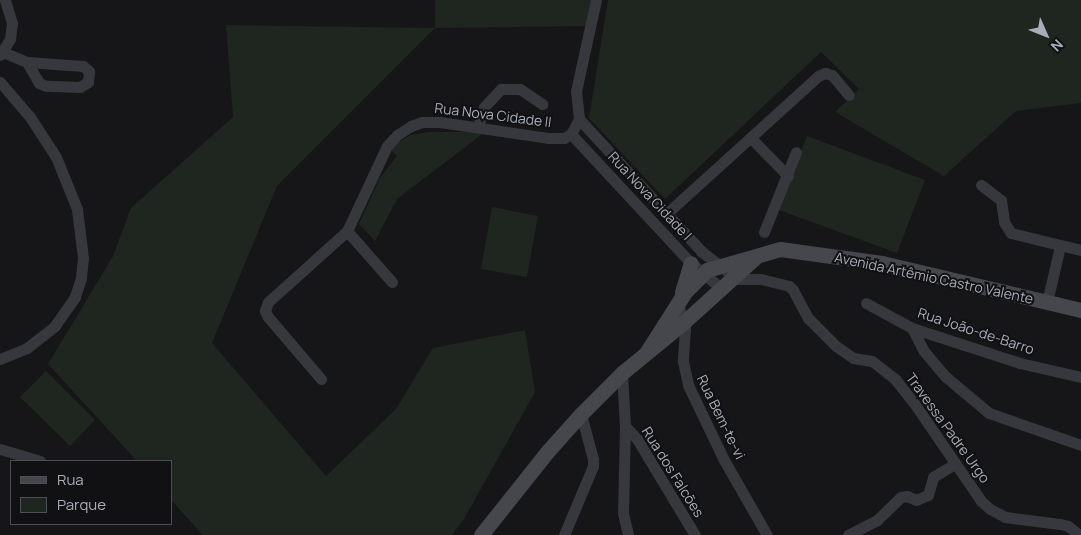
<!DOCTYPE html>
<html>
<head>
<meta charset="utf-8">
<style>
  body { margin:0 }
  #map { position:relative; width:1081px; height:535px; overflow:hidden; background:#161618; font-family:Manrope,sans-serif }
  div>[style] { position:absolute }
  .green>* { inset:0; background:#1e261f }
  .minor>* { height:11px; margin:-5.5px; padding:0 5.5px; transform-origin:5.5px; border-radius:5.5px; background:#37383d }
  .secondary>* { height:15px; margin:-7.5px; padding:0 7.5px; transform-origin:7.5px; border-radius:7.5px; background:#45474d }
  span { translate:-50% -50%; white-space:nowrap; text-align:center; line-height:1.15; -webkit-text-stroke:4px #111113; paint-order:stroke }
  .street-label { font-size:14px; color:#a8adb8 }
  .legend { position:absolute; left:10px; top:460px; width:162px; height:65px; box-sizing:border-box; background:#111113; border:1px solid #4d4f55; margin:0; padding:6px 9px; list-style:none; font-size:15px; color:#a8adb8 }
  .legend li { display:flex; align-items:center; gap:10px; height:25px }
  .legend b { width:25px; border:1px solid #4d4f55 }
  .north { position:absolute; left:1021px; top:10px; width:50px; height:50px; -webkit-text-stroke:4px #111113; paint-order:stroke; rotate:134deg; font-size:14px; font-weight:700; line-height:20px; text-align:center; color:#a8adb8 }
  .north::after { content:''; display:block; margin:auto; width:18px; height:22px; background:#a8adb8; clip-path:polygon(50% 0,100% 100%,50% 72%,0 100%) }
</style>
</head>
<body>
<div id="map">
  <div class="green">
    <div style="clip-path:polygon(435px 0,592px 0,589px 26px,435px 28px,277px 186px,212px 343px,326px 476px,396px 409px,433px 348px,525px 330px,535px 392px,464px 519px,452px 535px,203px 535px,171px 500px,171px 461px,137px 461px,48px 364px,113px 256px,131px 208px,233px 117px,226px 25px,435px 28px)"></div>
    <div style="clip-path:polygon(608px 0,1081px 0,1081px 103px,1016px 111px,944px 176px,835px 112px,859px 89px,821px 52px,665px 199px,589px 118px)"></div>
    <div style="clip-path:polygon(429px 132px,485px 132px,397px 199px,375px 241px,359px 224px,380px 178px,397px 156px,391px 150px,398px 142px,411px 135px)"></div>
    <div style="clip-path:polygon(807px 136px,925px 180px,897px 253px,779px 210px)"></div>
    <div style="clip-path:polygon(492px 207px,538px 216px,527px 277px,481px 269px)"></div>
    <div style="clip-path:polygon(46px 371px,95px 420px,70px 446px,20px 397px)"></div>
  </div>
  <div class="minor">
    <div style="left:3px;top:52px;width:26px;rotate:23deg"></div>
    <div style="left:27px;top:62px;width:56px;rotate:4.1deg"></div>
    <div style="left:83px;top:66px;width:8px;rotate:40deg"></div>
    <div style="left:89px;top:71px;width:11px;rotate:95deg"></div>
    <div style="left:88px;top:82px;width:9px;rotate:148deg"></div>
    <div style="left:80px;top:87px;width:34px;rotate:-178deg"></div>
    <div style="left:46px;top:86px;width:8px;rotate:-157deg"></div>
    <div style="left:39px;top:83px;width:24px;rotate:-120deg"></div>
    <div style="left:0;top:55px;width:19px;rotate:-58deg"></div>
    <div style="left:10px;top:39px;width:16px;rotate:-83deg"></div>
    <div style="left:12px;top:23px;width:24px;rotate:-107deg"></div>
    <div style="left:0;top:82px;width:46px;rotate:49.4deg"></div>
    <div style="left:30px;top:117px;width:48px;rotate:57deg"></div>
    <div style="left:56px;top:157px;width:56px;rotate:68deg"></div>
    <div style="left:77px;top:209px;width:49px;rotate:83deg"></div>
    <div style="left:83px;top:258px;width:20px;rotate:96deg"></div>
    <div style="left:81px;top:278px;width:20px;rotate:108deg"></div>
    <div style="left:75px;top:297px;width:35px;rotate:125deg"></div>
    <div style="left:55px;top:326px;width:36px;rotate:142deg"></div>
    <div style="left:27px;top:348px;width:29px;rotate:158deg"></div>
    <div style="left:579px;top:119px;width:181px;rotate:47.2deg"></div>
    <div style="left:702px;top:252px;width:30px;rotate:37deg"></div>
    <div style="left:726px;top:270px;width:11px;rotate:56deg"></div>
    <div style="left:732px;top:279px;width:29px"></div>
    <div style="left:761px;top:279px;width:29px;rotate:14deg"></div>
    <div style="left:789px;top:286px;width:6px;rotate:45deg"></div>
    <div style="left:793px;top:290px;width:32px;rotate:62deg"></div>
    <div style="left:808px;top:318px;width:40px;rotate:45deg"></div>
    <div style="left:836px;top:346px;width:21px;rotate:35deg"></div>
    <div style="left:853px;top:358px;width:19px;rotate:9deg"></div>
    <div style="left:872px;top:361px;width:29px;rotate:38deg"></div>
    <div style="left:895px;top:379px;width:31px;rotate:52deg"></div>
    <div style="left:914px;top:403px;width:119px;rotate:55.6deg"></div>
    <div style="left:981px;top:501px;width:12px;rotate:42deg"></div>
    <div style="left:990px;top:509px;width:17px;rotate:28deg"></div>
    <div style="left:1005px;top:517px;width:55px;rotate:7.3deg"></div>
    <div style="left:1060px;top:524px;width:8px;rotate:14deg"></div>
    <div style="left:1068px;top:526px;width:14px;rotate:39deg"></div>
    <div style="left:478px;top:126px;width:20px;rotate:-72deg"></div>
    <div style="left:484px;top:107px;width:25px;rotate:-47deg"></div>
    <div style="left:501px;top:89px;width:19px"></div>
    <div style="left:520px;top:89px;width:27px;rotate:34deg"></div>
    <div style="left:571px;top:134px;width:176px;rotate:47.1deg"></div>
    <div style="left:691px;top:263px;width:39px;rotate:40deg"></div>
    <div style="left:751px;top:138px;width:53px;rotate:45.8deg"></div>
    <div style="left:981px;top:185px;width:25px;rotate:37deg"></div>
    <div style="left:1001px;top:200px;width:22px;rotate:82deg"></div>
    <div style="left:1004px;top:222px;width:13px;rotate:58deg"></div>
    <div style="left:1011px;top:233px;width:72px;rotate:13.7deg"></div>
    <div style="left:666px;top:214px;width:205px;rotate:-42.2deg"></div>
    <div style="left:818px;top:76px;width:8px;rotate:-23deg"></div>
    <div style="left:825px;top:73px;width:7px;rotate:16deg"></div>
    <div style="left:832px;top:75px;width:26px;rotate:50deg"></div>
    <div style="left:347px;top:231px;width:68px;rotate:48.6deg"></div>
    <div style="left:764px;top:232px;width:86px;rotate:-68.2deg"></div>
    <div style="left:1047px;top:302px;width:57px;rotate:-76.9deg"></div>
    <div style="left:678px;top:303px;width:27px;rotate:75deg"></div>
    <div style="left:685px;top:329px;width:32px;rotate:94deg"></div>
    <div style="left:683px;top:361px;width:25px;rotate:78deg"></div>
    <div style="left:688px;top:385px;width:83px;rotate:64.4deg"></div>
    <div style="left:724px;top:460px;width:86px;rotate:60.2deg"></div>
    <div style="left:866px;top:303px;width:52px;rotate:28.5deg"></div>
    <div style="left:912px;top:328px;width:114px;rotate:18deg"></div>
    <div style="left:1020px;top:363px;width:63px;rotate:12.9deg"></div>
    <div style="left:912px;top:328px;width:25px;rotate:63deg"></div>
    <div style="left:923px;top:350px;width:35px;rotate:50deg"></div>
    <div style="left:946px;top:377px;width:56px;rotate:39.9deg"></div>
    <div style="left:989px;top:413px;width:97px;rotate:19.2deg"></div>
    <div style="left:622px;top:373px;width:53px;rotate:86.8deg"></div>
    <div style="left:625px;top:426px;width:87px;rotate:91.3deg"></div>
    <div style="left:623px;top:513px;width:23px;rotate:77deg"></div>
    <div style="left:321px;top:379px;width:82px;rotate:-130.5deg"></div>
    <div style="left:268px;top:317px;width:7px;rotate:-117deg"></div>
    <div style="left:265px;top:311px;width:9px;rotate:-72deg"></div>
    <div style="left:268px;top:302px;width:106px;rotate:-41.9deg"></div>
    <div style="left:347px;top:231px;width:94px;rotate:-64.8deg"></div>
    <div style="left:387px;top:146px;width:15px;rotate:-48deg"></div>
    <div style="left:397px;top:135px;width:17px;rotate:-33deg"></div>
    <div style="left:411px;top:126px;width:12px;rotate:-20deg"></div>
    <div style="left:422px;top:122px;width:18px"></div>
    <div style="left:440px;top:122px;width:109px;rotate:8.4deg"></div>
    <div style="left:548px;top:138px;width:16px"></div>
    <div style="left:564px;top:138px;width:8px;rotate:-30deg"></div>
    <div style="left:571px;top:134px;width:17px;rotate:-62deg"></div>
    <div style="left:579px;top:119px;width:28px;rotate:-96deg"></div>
    <div style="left:576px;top:91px;width:93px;rotate:-77.6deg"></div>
    <div style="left:625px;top:426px;width:18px;rotate:47deg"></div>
    <div style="left:637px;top:439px;width:112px;rotate:58.9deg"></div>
    <div style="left:0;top:449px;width:42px;rotate:16.7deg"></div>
    <div style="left:564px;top:535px;width:75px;rotate:-67.2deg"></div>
    <div style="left:593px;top:466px;width:7px;rotate:-90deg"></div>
    <div style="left:593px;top:459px;width:47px;rotate:-104.9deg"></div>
    <div style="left:848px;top:535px;width:33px;rotate:-27deg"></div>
    <div style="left:877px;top:520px;width:33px;rotate:-44deg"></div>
    <div style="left:901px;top:497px;width:6px;rotate:-9deg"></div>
    <div style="left:907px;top:496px;width:10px;rotate:24deg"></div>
    <div style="left:916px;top:500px;width:13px;rotate:-23deg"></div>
    <div style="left:928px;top:495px;width:19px;rotate:-74deg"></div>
    <div style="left:933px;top:477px;width:26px;rotate:-31deg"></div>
  </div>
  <div class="secondary">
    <div style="left:682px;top:292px;width:30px;rotate:-73deg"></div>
    <div style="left:646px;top:353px;width:72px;rotate:-57.4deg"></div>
    <div style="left:685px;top:292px;width:31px;rotate:-45deg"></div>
    <div style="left:707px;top:270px;width:76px;rotate:-16deg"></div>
    <div style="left:780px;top:249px;width:103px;rotate:7.8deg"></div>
    <div style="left:882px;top:263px;width:204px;rotate:13.3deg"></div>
    <div style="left:481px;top:535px;width:106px;rotate:-51.5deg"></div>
    <div style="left:547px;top:452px;width:51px;rotate:-48.2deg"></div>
    <div style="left:581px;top:414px;width:58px;rotate:-45deg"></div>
    <div style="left:622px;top:373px;width:80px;rotate:-39.4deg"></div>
    <div style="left:684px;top:322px;width:98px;rotate:-42.1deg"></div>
  </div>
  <div class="street-label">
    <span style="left:493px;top:115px;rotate:7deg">Rua Nova Cidade II</span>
    <span style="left:650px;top:196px;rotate:47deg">Rua Nova Cidade I</span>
    <span style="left:934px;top:278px;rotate:12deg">Avenida Artêmio Castro Valente</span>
    <span style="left:976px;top:331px;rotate:18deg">Rua João-de-Barro</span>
    <span style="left:721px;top:417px;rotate:64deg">Rua Bem-te-vi</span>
    <span style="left:948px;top:428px;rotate:54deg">Travessa Padre Urgo</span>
    <span style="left:673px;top:472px;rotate:58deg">Rua dos Falcões</span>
  </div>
  <ul class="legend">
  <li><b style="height:6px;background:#45474d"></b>Rua</li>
  <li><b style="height:14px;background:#1e261f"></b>Parque</li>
  </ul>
  <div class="north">N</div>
</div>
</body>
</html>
